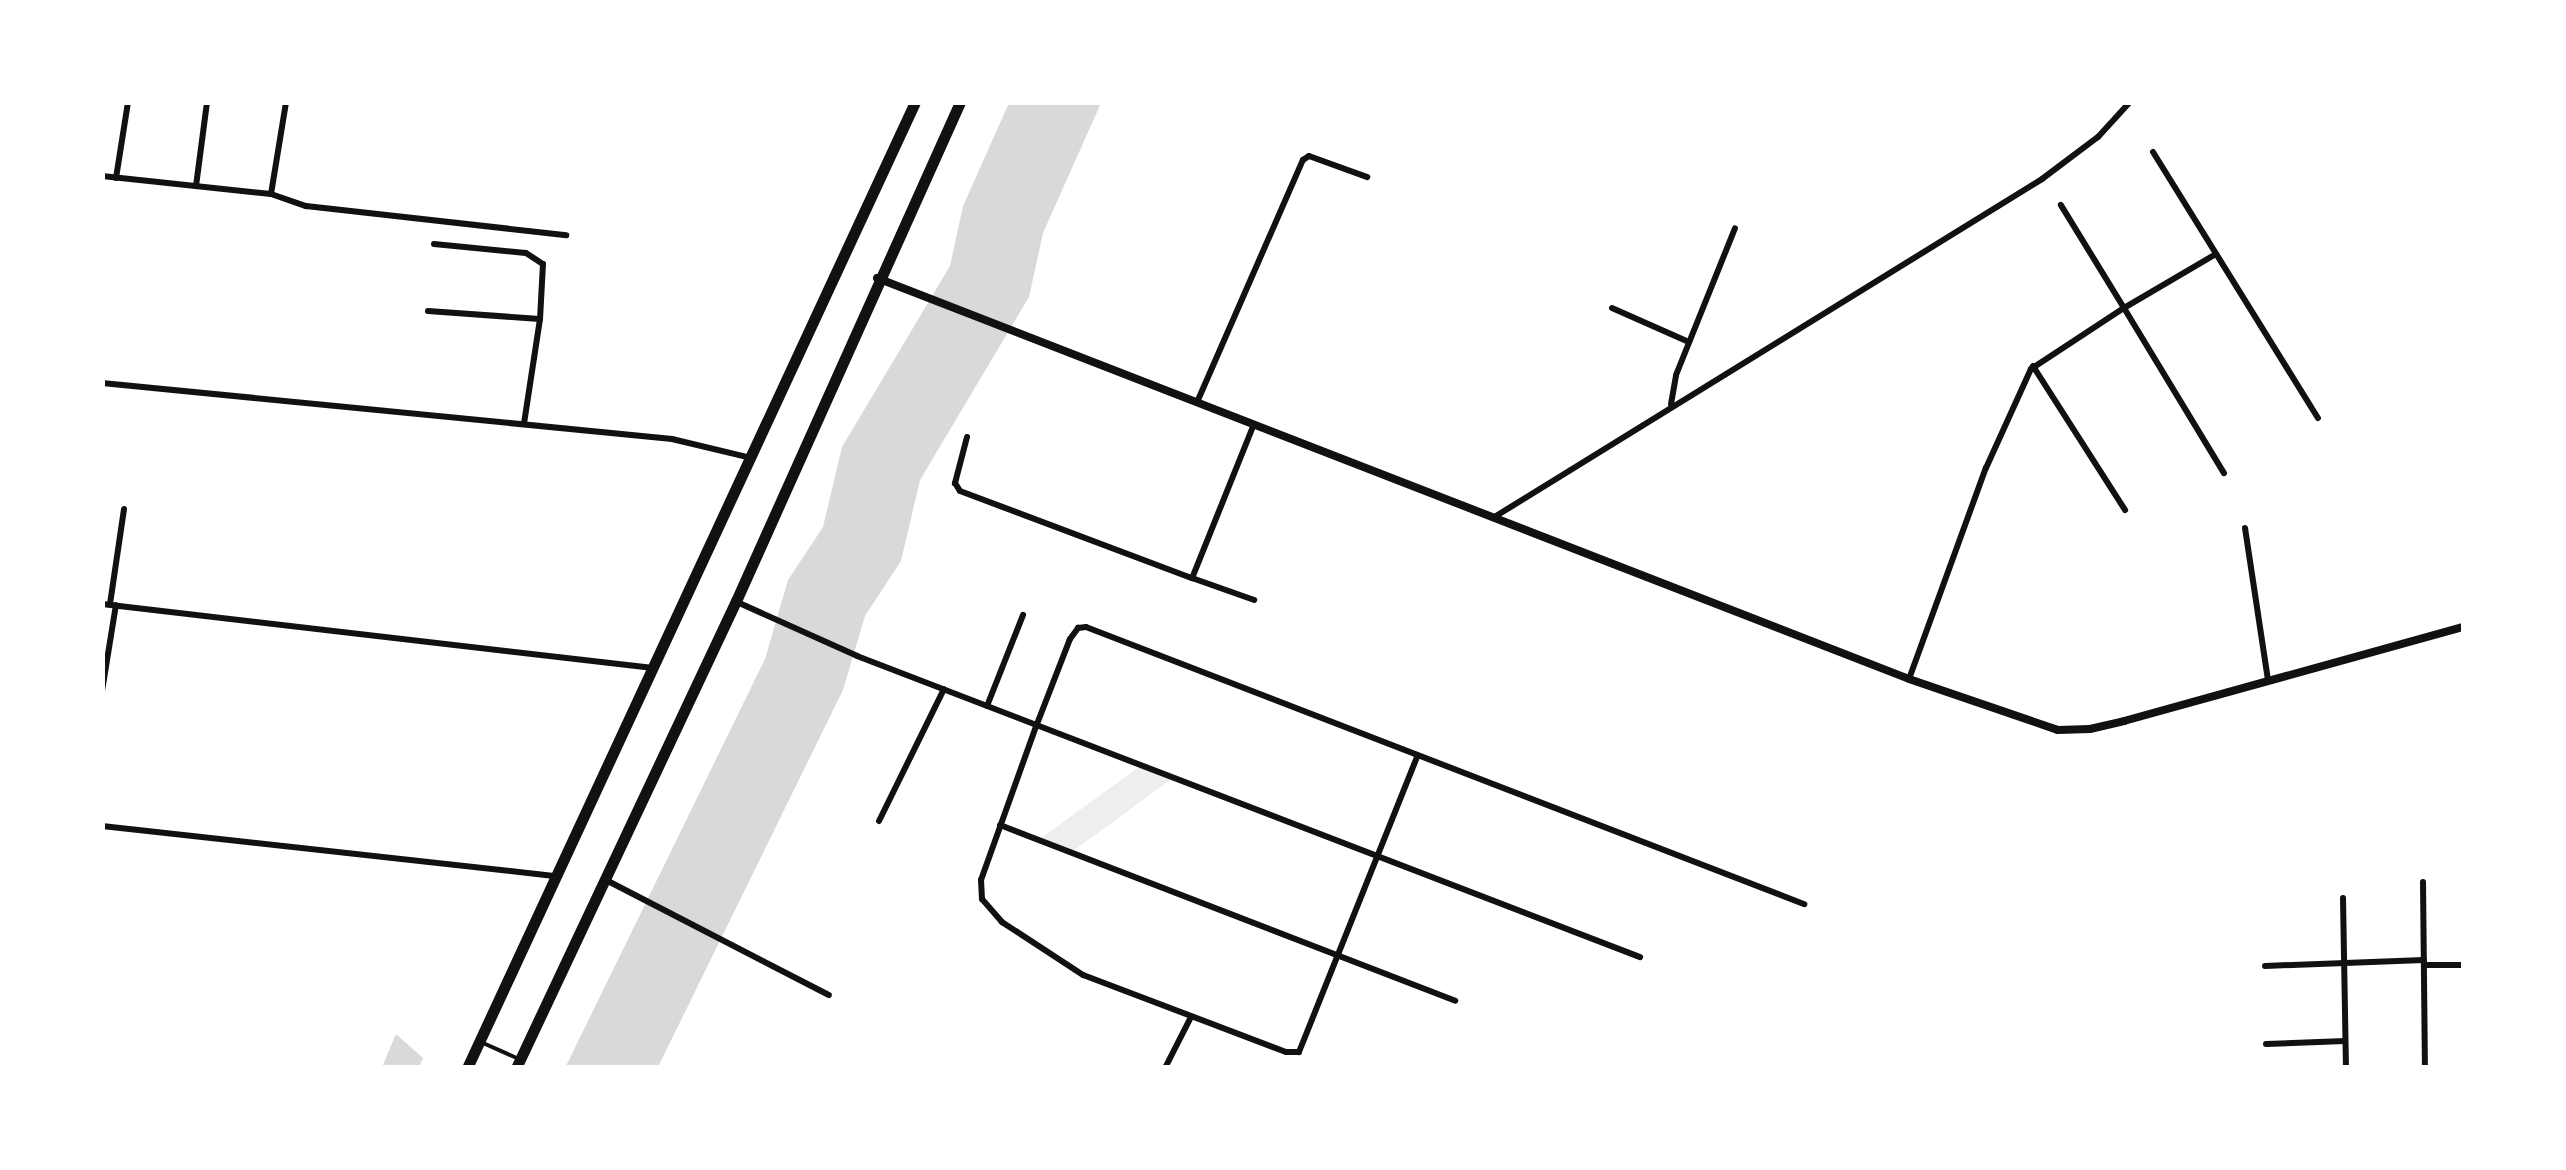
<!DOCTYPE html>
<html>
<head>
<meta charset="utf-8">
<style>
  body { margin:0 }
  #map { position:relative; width:2566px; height:1170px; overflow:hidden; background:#fff; font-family:Raleway,sans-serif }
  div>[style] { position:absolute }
  .green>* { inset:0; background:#eee }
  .water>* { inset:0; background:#d9d9d9 }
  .service>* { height:4px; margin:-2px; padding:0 2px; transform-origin:2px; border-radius:2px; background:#111 }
  .minor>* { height:6px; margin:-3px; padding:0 3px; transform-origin:3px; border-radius:3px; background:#111 }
  .tertiary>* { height:8px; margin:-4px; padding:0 4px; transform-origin:4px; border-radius:4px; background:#111 }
  .trunk>* { height:11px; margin:-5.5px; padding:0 5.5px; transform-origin:5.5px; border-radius:5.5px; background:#111 }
  span { translate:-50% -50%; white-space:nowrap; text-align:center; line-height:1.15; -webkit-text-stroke:10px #fff; paint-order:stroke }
  .frame { position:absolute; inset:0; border:105px solid #fff; pointer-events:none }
</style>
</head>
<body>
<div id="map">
  <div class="green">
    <div style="clip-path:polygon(1142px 765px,1173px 778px,1073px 851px,1041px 838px)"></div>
  </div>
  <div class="water">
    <div style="clip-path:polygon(1009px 103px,1101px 103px,1043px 233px,1029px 297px,920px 480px,901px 561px,865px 616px,843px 690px,658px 1067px,565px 1068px,765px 659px,788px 580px,823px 527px,842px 447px,950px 266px,963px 206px)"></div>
    <div style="clip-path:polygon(396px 1034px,423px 1058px,419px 1067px,382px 1067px)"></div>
  </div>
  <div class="service">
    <div style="left:483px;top:1043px;width:35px;rotate:24deg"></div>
  </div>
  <div class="minor">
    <div style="left:2153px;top:152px;width:313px;rotate:58.2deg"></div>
    <div style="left:102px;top:176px;width:170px;rotate:6.1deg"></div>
    <div style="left:271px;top:194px;width:37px;rotate:19deg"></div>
    <div style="left:306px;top:206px;width:262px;rotate:6.4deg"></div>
    <div style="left:116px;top:178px;width:77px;rotate:-81deg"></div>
    <div style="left:196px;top:186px;width:85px;rotate:-82.5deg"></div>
    <div style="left:271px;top:194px;width:93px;rotate:-80.7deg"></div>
    <div style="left:434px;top:244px;width:92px;rotate:5.6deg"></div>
    <div style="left:526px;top:253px;width:20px;rotate:33deg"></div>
    <div style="left:543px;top:264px;width:55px;rotate:93.1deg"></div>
    <div style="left:540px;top:319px;width:105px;rotate:98.7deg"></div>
    <div style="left:2216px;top:254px;width:107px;rotate:149.6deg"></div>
    <div style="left:2124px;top:308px;width:193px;rotate:58.8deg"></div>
    <div style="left:1612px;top:308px;width:84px;rotate:23.8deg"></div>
    <div style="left:428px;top:311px;width:112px;rotate:4.1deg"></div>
    <div style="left:2033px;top:366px;width:171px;rotate:57.4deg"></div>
    <div style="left:102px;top:383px;width:573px;rotate:5.61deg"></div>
    <div style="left:672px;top:439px;width:81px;rotate:13.5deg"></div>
    <div style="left:1198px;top:400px;width:262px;rotate:-66.4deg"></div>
    <div style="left:1303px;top:160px;width:7px;rotate:-34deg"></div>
    <div style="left:1309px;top:156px;width:62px;rotate:19.9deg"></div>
    <div style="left:1671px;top:404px;width:29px;rotate:-80deg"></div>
    <div style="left:1676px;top:375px;width:158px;rotate:-68.1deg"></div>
    <div style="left:1254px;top:424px;width:166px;rotate:111.9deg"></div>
    <div style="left:1192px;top:578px;width:66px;rotate:19.5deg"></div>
    <div style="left:967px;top:437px;width:48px;rotate:104.6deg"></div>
    <div style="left:955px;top:483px;width:9px;rotate:58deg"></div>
    <div style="left:960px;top:491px;width:248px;rotate:20.6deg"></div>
    <div style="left:1496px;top:516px;width:642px;rotate:-31.68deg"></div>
    <div style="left:2042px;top:179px;width:70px;rotate:-36.9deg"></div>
    <div style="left:2098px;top:137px;width:47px;rotate:-47.6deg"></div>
    <div style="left:2245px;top:528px;width:154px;rotate:81.4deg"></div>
    <div style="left:737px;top:602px;width:132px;rotate:24.2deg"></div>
    <div style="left:857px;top:656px;width:839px;rotate:21.03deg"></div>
    <div style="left:102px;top:604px;width:555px;rotate:6.63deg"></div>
    <div style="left:110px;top:604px;width:96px;rotate:-81.6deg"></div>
    <div style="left:1909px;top:679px;width:225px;rotate:-70deg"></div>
    <div style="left:1986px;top:468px;width:109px;rotate:-65.6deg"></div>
    <div style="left:2031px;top:369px;width:111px;rotate:-33.3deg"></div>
    <div style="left:2124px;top:308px;width:121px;rotate:-121.5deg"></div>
    <div style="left:102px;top:691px;width:87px;rotate:-80.8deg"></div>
    <div style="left:987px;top:706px;width:98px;rotate:-68.4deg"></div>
    <div style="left:1417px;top:757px;width:318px;rotate:111.8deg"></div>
    <div style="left:1299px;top:1052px;width:13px;rotate:180deg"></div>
    <div style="left:1286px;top:1052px;width:217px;rotate:-159.2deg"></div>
    <div style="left:1083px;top:975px;width:97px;rotate:-146.8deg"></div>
    <div style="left:1002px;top:922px;width:30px;rotate:-131deg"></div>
    <div style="left:982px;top:899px;width:19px;rotate:-93deg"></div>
    <div style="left:981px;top:880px;width:166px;rotate:-70.3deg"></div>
    <div style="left:1037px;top:724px;width:91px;rotate:-68.8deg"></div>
    <div style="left:1070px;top:639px;width:14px;rotate:-54deg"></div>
    <div style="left:1078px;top:628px;width:8px;rotate:-7deg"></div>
    <div style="left:1086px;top:627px;width:770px;rotate:21.1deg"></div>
    <div style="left:879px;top:821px;width:147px;rotate:-63.8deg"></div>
    <div style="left:1000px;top:825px;width:488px;rotate:21.1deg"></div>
    <div style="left:102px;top:826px;width:457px;rotate:6.3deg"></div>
    <div style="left:604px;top:879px;width:253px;rotate:27.3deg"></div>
    <div style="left:2423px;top:882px;width:186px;rotate:89.4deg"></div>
    <div style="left:2343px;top:898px;width:170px;rotate:89deg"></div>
    <div style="left:2424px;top:965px;width:40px"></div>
    <div style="left:2265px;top:966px;width:159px;rotate:-2.2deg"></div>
    <div style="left:2266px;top:1044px;width:79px;rotate:-2.2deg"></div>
    <div style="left:1165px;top:1068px;width:57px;rotate:-63deg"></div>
  </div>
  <div class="tertiary">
    <div style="left:877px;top:278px;width:1107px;rotate:21.23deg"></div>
    <div style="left:1909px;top:679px;width:157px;rotate:18.9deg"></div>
    <div style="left:2058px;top:730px;width:32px;rotate:-2deg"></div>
    <div style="left:2090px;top:729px;width:35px;rotate:-13deg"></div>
    <div style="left:2124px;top:721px;width:353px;rotate:-15.5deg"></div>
  </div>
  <div class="trunk">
    <div style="left:467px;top:1068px;width:1065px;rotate:-65.12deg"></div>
    <div style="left:516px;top:1068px;width:516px;rotate:-64.78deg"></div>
    <div style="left:736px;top:601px;width:547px;rotate:-65.82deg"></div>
  </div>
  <div class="frame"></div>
</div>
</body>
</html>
